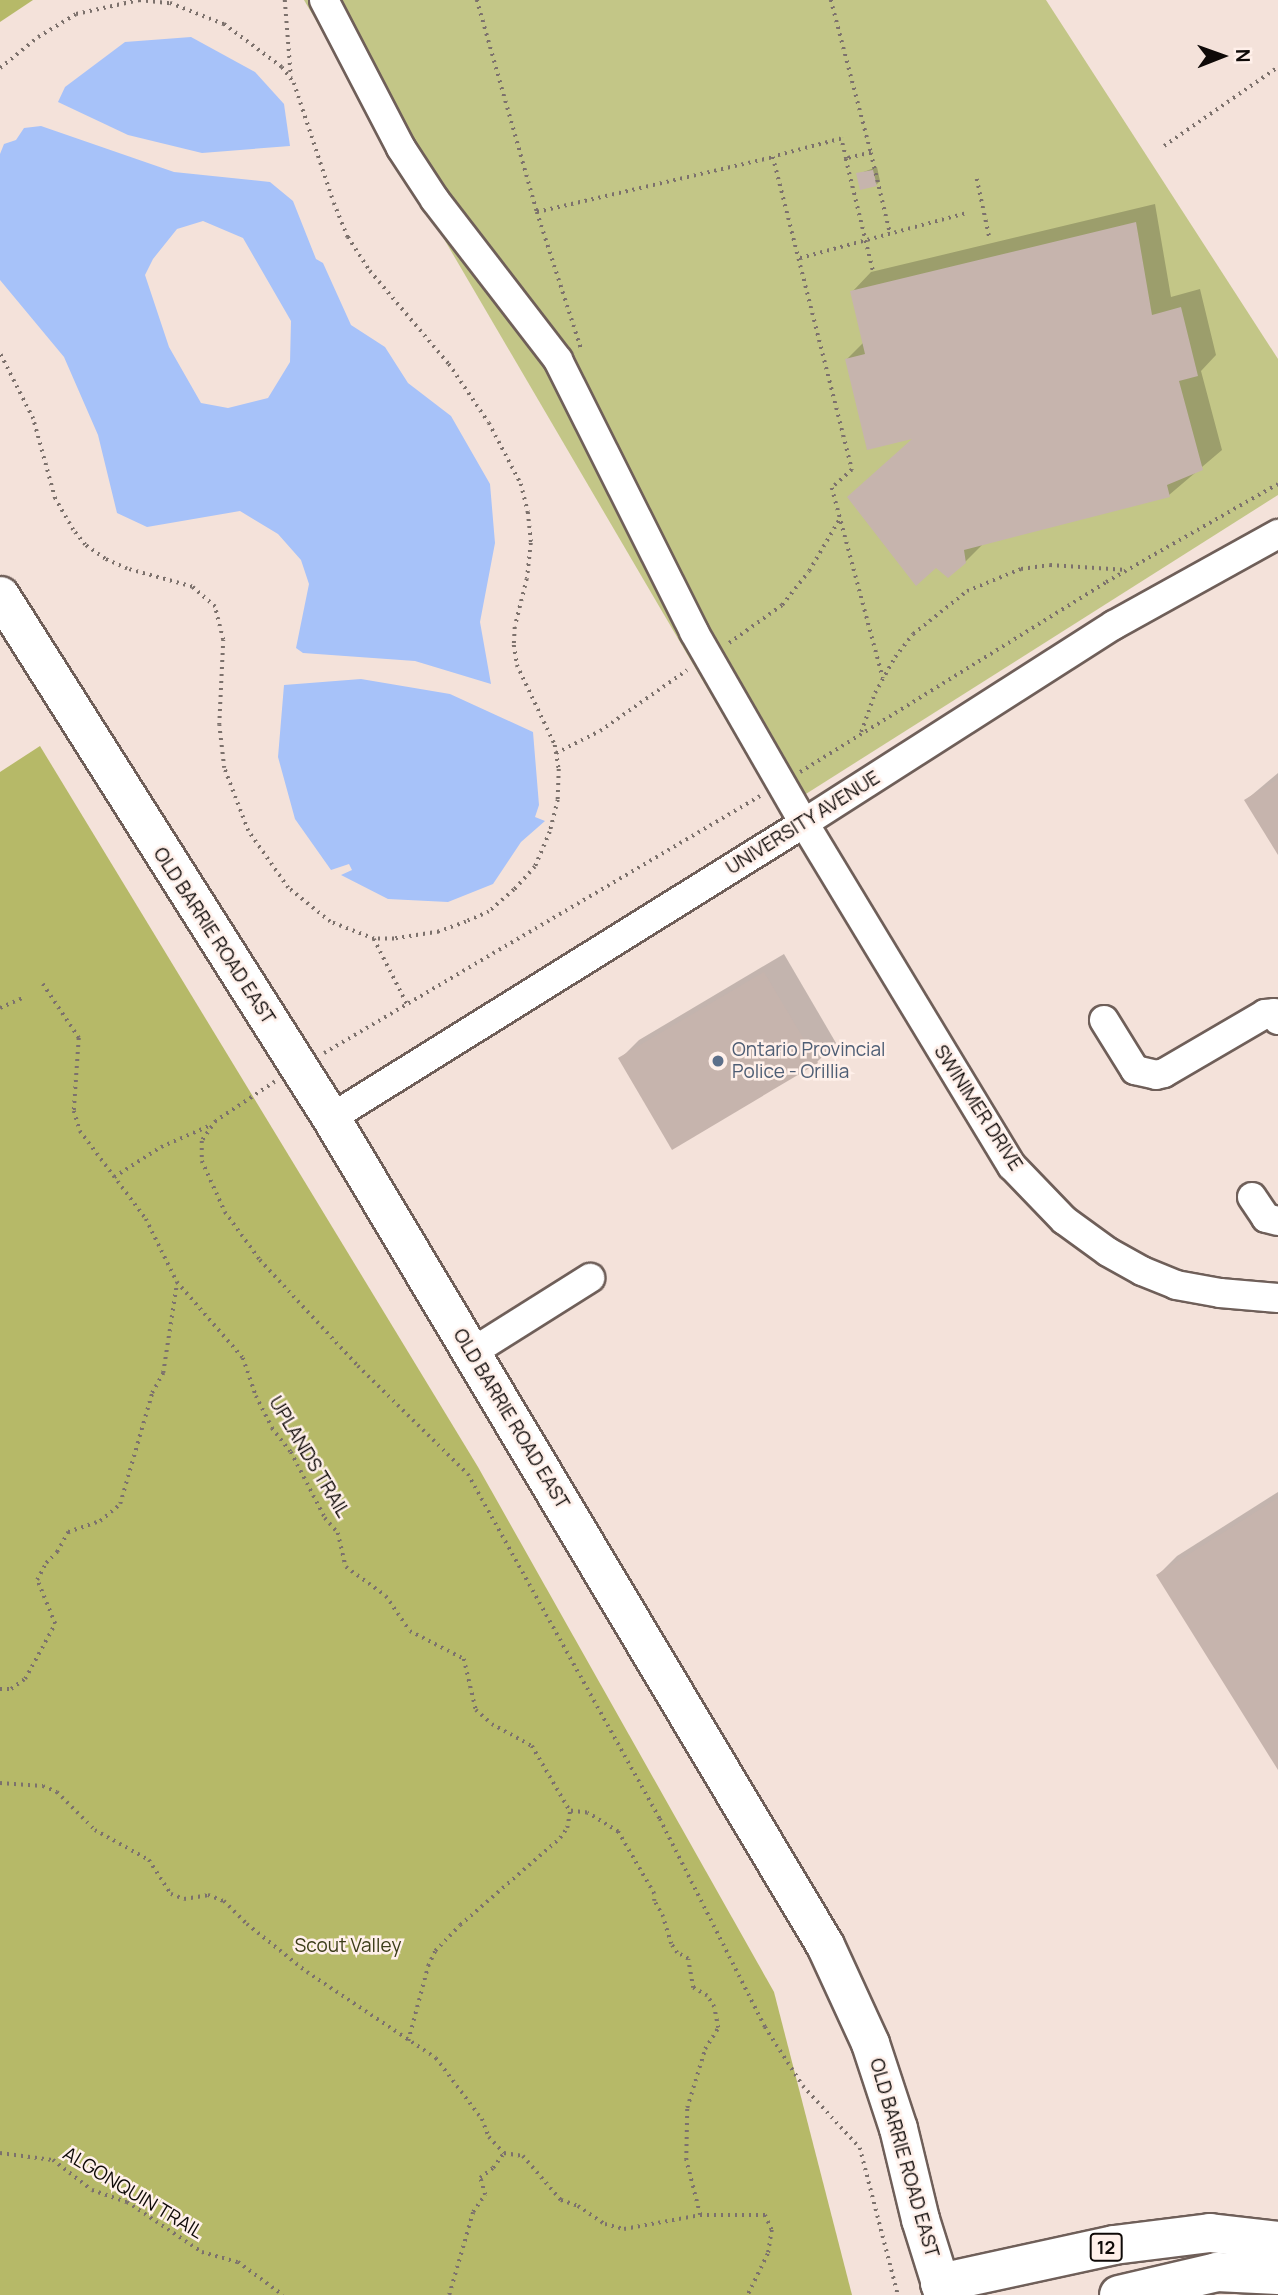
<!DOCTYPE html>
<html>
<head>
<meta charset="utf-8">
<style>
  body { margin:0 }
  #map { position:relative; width:1278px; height:2295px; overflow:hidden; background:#f4e2da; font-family:Manrope,sans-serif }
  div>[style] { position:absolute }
  .green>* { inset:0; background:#c3c687 }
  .forest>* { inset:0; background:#b6b968 }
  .water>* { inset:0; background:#a7c2f9 }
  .shadow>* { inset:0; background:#0003 }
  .building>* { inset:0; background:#c6b4ad }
  .path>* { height:3.5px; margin-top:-1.75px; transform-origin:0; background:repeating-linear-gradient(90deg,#7c716c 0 2px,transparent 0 7px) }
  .roads { filter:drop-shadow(2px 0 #6f5f59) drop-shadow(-2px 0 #6f5f59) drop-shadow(0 2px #6f5f59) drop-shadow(0 -2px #6f5f59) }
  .minor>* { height:28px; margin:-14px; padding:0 14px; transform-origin:14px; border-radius:14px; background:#fff }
  .major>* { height:37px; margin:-18.5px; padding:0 18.5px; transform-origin:18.5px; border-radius:18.5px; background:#fff }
  .highway>* { height:38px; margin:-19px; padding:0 19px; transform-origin:19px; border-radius:19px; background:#fff }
  .dots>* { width:19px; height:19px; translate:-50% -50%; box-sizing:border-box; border:4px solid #fff0ea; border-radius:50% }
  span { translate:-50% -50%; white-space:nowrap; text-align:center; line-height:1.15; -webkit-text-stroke:5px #fff0ea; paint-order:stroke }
  .shield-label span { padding:2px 5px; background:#fff0ea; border:2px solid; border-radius:5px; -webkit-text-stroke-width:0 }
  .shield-label { font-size:18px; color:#0f0a08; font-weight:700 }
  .street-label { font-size:19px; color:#0f0a08 }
  .service-label { font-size:19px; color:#4e5e75 }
  .left { translate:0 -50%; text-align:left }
  .park-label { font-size:19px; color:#3c3d19 }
  .north { position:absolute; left:1187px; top:21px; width:70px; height:70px; -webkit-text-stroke:5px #fff0ea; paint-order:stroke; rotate:89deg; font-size:19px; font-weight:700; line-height:28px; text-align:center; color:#0f0a08 }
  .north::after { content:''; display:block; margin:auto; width:24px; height:32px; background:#0f0a08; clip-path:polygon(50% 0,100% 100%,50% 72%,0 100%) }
</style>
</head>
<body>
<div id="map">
  <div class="green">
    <div style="clip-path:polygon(304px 0,1046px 0,1278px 359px,1278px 495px,779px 811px)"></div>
  </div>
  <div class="forest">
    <div style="clip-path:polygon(0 0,33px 0,0 22px)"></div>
    <div style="clip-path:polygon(40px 746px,478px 1467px,774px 1992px,852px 2295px,0 2295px,0 772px)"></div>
  </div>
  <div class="water">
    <div style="clip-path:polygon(191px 37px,255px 72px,284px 104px,290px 146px,202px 153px,128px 135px,58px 102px,65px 87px,125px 42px)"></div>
    <div style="clip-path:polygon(evenodd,41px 126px,174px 172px,270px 182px,293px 201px,316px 259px,323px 263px,351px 325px,385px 347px,408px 383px,451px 416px,490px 484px,495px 543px,480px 622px,491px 684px,415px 661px,303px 653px,296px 648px,309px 584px,301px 560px,278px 534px,240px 511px,147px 527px,117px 513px,98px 435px,64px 357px,0 280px,0 154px,4px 144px,16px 140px,24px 128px,41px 126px,203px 221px,243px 238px,291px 321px,290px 362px,268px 398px,228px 408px,201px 403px,169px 347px,145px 275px,153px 259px,177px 229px,203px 221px)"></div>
    <div style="clip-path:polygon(361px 679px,450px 694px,533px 732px,539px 805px,535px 817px,545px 821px,521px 842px,493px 884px,448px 902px,388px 899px,341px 875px,352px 870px,349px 864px,331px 870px,295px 819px,278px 757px,284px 685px)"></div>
  </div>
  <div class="shadow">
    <div style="clip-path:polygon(877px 167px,880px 181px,876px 185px,858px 174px)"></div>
    <div style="clip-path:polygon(1155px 204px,1171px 297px,1200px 289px,1216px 355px,1201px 371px,1222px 450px,1169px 495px,984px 543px,965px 562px,915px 436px,847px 359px,864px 342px,852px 292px,871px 272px)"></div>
    <div style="clip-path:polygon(1278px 773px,1278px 851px,1246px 800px)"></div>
    <div style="clip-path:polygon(784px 954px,836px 1043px,817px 1062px,620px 1059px,639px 1040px)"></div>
    <div style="clip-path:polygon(1278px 1492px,1278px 1767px,1158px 1575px,1177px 1556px)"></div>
  </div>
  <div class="building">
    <div style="clip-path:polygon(873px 170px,877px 186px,860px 190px,856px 173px)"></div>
    <div style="clip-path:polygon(1136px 222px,1152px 315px,1181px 307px,1198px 376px,1179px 381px,1203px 470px,1167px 485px,1170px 497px,964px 550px,966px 563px,948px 578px,936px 568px,916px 586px,847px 497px,912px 439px,867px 450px,845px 359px,865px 354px,850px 291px)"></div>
    <div style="clip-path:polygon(1278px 779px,1278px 855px,1244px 800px)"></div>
    <div style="clip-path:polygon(764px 972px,818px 1063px,672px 1150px,618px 1058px)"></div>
    <div style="clip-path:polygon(1278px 1498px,1278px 1770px,1156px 1575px)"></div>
  </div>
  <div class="path">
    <div style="left:285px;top:0;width:77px;rotate:85.5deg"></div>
    <div style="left:477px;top:0;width:220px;rotate:74.2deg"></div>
    <div style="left:537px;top:212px;width:143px;rotate:72.1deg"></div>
    <div style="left:831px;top:0;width:158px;rotate:75.3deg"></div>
    <div style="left:871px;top:153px;width:26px;rotate:167deg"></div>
    <div style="left:846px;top:159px;width:115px;rotate:76.4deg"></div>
    <div style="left:0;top:68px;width:49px;rotate:-39.2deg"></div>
    <div style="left:38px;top:37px;width:44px;rotate:-31.2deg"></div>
    <div style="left:76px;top:14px;width:65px;rotate:-12.5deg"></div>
    <div style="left:139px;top:0;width:31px;rotate:6deg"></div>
    <div style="left:170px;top:3px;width:58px;rotate:21.3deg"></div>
    <div style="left:224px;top:24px;width:72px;rotate:36.6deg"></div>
    <div style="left:282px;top:67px;width:20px;rotate:53deg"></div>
    <div style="left:294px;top:83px;width:126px;rotate:71.6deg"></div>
    <div style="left:334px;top:203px;width:37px;rotate:68deg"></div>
    <div style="left:348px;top:237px;width:40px;rotate:57.1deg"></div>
    <div style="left:370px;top:271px;width:122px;rotate:49.7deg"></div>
    <div style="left:449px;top:364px;width:71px;rotate:55.9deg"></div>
    <div style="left:489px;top:423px;width:69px;rotate:62.3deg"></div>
    <div style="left:521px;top:484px;width:29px;rotate:76deg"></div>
    <div style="left:528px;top:512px;width:31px;rotate:84deg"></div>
    <div style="left:531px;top:543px;width:36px;rotate:96deg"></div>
    <div style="left:527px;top:579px;width:49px;rotate:104deg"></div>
    <div style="left:515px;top:627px;width:18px;rotate:93deg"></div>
    <div style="left:514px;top:645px;width:20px;rotate:81deg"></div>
    <div style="left:517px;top:665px;width:89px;rotate:64.6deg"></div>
    <div style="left:555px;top:745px;width:24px;rotate:81deg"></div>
    <div style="left:559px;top:769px;width:31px;rotate:92deg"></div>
    <div style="left:558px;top:800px;width:33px;rotate:104deg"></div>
    <div style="left:550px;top:832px;width:38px;rotate:113deg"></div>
    <div style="left:535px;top:867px;width:31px;rotate:132deg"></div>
    <div style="left:514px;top:890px;width:33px;rotate:139deg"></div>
    <div style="left:489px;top:912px;width:25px;rotate:157deg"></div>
    <div style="left:466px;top:922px;width:29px;rotate:160deg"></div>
    <div style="left:439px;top:932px;width:46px;rotate:171.2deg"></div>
    <div style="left:394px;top:939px;width:20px;rotate:180deg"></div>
    <div style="left:374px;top:939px;width:47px;rotate:-158.9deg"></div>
    <div style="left:330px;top:922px;width:54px;rotate:-141deg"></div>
    <div style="left:288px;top:888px;width:70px;rotate:-125.1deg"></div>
    <div style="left:248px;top:831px;width:67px;rotate:-110.9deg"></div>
    <div style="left:224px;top:768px;width:43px;rotate:-96.6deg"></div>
    <div style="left:219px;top:725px;width:85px;rotate:-87.3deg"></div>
    <div style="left:223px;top:640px;width:34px;rotate:-104deg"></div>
    <div style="left:215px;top:607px;width:30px;rotate:-139deg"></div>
    <div style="left:192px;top:587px;width:67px;rotate:-164.5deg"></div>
    <div style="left:127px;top:569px;width:24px;rotate:-156deg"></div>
    <div style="left:105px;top:559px;width:24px;rotate:-145deg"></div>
    <div style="left:85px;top:545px;width:19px;rotate:-129deg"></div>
    <div style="left:73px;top:530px;width:36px;rotate:-120deg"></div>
    <div style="left:55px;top:499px;width:83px;rotate:-105.4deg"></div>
    <div style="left:33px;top:419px;width:73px;rotate:-116.9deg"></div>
    <div style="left:1164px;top:146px;width:139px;rotate:-34.7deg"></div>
    <div style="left:871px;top:153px;width:82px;rotate:76.6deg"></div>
    <div style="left:846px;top:159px;width:21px;rotate:-104deg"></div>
    <div style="left:841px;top:139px;width:70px;rotate:165.2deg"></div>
    <div style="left:773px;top:157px;width:323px;rotate:75.8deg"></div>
    <div style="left:852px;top:470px;width:27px;rotate:138deg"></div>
    <div style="left:832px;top:488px;width:197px;rotate:75deg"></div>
    <div style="left:977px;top:179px;width:62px;rotate:78deg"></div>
    <div style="left:537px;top:212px;width:242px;rotate:-13.1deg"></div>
    <div style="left:800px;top:258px;width:173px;rotate:-15.1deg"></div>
    <div style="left:729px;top:643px;width:65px;rotate:-35.6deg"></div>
    <div style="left:782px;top:605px;width:43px;rotate:-51.5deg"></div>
    <div style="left:809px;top:571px;width:59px;rotate:-59.5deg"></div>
    <div style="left:861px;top:732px;width:41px;rotate:-70.3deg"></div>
    <div style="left:875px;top:693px;width:41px;rotate:-60.9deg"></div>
    <div style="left:895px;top:657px;width:29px;rotate:-52deg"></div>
    <div style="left:913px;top:634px;width:69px;rotate:-38.5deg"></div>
    <div style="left:967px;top:591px;width:58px;rotate:-22.2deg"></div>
    <div style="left:1021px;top:569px;width:29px;rotate:-8deg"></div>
    <div style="left:1050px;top:565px;width:77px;rotate:3.7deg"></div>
    <div style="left:556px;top:753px;width:49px;rotate:-26.6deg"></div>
    <div style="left:600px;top:731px;width:106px;rotate:-35deg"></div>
    <div style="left:800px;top:772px;width:360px;rotate:-31.8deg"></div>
    <div style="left:1106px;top:582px;width:198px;rotate:-29.7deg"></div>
    <div style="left:374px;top:939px;width:73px;rotate:63.1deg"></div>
    <div style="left:43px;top:984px;width:65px;rotate:56.3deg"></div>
    <div style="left:79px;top:1038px;width:73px;rotate:93.9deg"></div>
    <div style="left:74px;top:1111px;width:21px;rotate:73deg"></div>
    <div style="left:80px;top:1131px;width:110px;rotate:53.1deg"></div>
    <div style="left:146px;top:1219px;width:70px;rotate:63.8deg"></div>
    <div style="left:177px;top:1282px;width:101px;rotate:49deg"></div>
    <div style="left:243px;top:1358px;width:40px;rotate:71.1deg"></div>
    <div style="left:256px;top:1396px;width:36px;rotate:63deg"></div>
    <div style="left:272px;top:1428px;width:31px;rotate:52deg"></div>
    <div style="left:291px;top:1452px;width:74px;rotate:62.7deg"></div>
    <div style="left:325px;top:1518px;width:20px;rotate:49deg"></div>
    <div style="left:338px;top:1533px;width:35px;rotate:77deg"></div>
    <div style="left:346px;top:1567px;width:49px;rotate:35.9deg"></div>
    <div style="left:386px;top:1596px;width:42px;rotate:55.6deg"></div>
    <div style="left:410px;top:1631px;width:61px;rotate:27.4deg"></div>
    <div style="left:464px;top:1659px;width:52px;rotate:76.8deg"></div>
    <div style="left:476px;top:1710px;width:21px;rotate:41deg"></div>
    <div style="left:492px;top:1724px;width:46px;rotate:28.8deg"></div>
    <div style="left:532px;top:1746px;width:75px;rotate:59.7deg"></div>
    <div style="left:0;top:1008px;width:27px;rotate:-24deg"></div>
    <div style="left:324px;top:1053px;width:506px;rotate:-30.52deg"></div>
    <div style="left:275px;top:1082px;width:71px;rotate:146.5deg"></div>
    <div style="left:216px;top:1121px;width:24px;rotate:125deg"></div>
    <div style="left:202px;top:1141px;width:20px;rotate:90deg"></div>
    <div style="left:202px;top:1161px;width:56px;rotate:65.7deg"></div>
    <div style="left:225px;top:1212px;width:59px;rotate:53.9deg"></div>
    <div style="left:260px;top:1260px;width:144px;rotate:47.2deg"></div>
    <div style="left:358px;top:1366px;width:154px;rotate:44.5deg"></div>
    <div style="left:468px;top:1474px;width:395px;rotate:60.9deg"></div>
    <div style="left:660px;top:1819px;width:233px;rotate:63.2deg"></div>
    <div style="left:765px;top:2027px;width:70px;rotate:57.2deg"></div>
    <div style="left:803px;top:2086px;width:84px;rotate:47.4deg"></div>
    <div style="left:860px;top:2148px;width:152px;rotate:75.5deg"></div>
    <div style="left:114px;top:1177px;width:56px;rotate:-32.6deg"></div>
    <div style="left:161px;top:1147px;width:55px;rotate:-23.7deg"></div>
    <div style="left:0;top:1689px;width:11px"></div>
    <div style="left:11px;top:1689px;width:17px;rotate:-36deg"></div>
    <div style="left:25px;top:1679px;width:63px;rotate:-61.4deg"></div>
    <div style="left:55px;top:1624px;width:48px;rotate:-112.2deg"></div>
    <div style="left:37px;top:1580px;width:19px;rotate:-62deg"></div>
    <div style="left:46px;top:1563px;width:16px;rotate:-45deg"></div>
    <div style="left:57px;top:1552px;width:23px;rotate:-61deg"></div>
    <div style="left:68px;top:1532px;width:34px;rotate:-19deg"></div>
    <div style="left:100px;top:1521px;width:26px;rotate:-40deg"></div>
    <div style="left:120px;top:1504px;width:116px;rotate:-73.9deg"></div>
    <div style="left:152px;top:1393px;width:23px;rotate:-61deg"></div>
    <div style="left:163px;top:1373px;width:92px;rotate:-81.3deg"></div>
    <div style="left:0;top:1783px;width:43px;rotate:4deg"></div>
    <div style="left:43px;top:1786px;width:15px;rotate:23deg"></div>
    <div style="left:57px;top:1792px;width:54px;rotate:45deg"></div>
    <div style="left:95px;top:1830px;width:62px;rotate:29.1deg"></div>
    <div style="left:149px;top:1860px;width:40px;rotate:57.1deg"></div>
    <div style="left:171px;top:1894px;width:14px;rotate:21deg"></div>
    <div style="left:184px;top:1899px;width:24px;rotate:-9deg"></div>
    <div style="left:208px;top:1895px;width:17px;rotate:21deg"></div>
    <div style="left:224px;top:1901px;width:33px;rotate:45deg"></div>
    <div style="left:247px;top:1924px;width:77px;rotate:38.7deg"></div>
    <div style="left:307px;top:1972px;width:155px;rotate:33.7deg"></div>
    <div style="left:436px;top:2058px;width:76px;rotate:53deg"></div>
    <div style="left:482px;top:2119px;width:19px;rotate:69deg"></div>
    <div style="left:489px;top:2137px;width:22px;rotate:47deg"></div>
    <div style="left:504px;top:2153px;width:19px;rotate:9deg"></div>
    <div style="left:523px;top:2156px;width:58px;rotate:49.2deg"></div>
    <div style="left:561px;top:2200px;width:18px;rotate:19deg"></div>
    <div style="left:578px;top:2206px;width:32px;rotate:34deg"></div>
    <div style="left:605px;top:2224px;width:20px;rotate:15deg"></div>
    <div style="left:624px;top:2229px;width:77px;rotate:-10.4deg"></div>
    <div style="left:700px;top:2215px;width:57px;rotate:-104.3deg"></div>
    <div style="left:686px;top:2160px;width:52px;rotate:-88.9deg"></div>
    <div style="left:687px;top:2108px;width:62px;rotate:-73deg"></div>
    <div style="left:705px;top:2049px;width:25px;rotate:-58deg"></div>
    <div style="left:718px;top:2028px;width:21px;rotate:-101deg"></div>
    <div style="left:714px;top:2007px;width:13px;rotate:-122deg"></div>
    <div style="left:707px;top:1996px;width:16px;rotate:-150deg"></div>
    <div style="left:693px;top:1988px;width:29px;rotate:-100deg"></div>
    <div style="left:688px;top:1959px;width:13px;rotate:-151deg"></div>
    <div style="left:677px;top:1953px;width:11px;rotate:-124deg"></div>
    <div style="left:671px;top:1944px;width:28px;rotate:-107deg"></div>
    <div style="left:663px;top:1917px;width:18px;rotate:-119deg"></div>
    <div style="left:654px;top:1901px;width:7px;rotate:-90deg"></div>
    <div style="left:654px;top:1894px;width:72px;rotate:-120.1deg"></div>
    <div style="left:618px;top:1832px;width:36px;rotate:-148deg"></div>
    <div style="left:587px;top:1813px;width:17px;rotate:-173deg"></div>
    <div style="left:408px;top:2041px;width:78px;rotate:-75.1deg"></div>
    <div style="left:428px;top:1966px;width:17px;rotate:-65deg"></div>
    <div style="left:435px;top:1951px;width:36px;rotate:-46deg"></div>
    <div style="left:460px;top:1925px;width:133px;rotate:-41deg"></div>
    <div style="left:560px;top:1838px;width:12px;rotate:-55deg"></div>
    <div style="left:567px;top:1828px;width:17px;rotate:-80deg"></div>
    <div style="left:0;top:2153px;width:53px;rotate:7.5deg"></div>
    <div style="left:53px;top:2160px;width:49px;rotate:37.6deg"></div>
    <div style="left:92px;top:2190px;width:37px;rotate:19deg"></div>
    <div style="left:127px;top:2202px;width:90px;rotate:33.7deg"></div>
    <div style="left:202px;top:2252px;width:37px;rotate:16deg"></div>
    <div style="left:238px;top:2262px;width:56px;rotate:36.3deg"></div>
    <div style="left:700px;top:2215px;width:65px"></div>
    <div style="left:765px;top:2215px;width:17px;rotate:65deg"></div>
    <div style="left:772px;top:2230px;width:24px;rotate:99deg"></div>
    <div style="left:768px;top:2254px;width:46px;rotate:116deg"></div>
    <div style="left:449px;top:2295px;width:86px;rotate:-73.9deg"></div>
    <div style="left:473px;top:2212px;width:21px;rotate:-55deg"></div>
    <div style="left:485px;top:2195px;width:18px;rotate:-106deg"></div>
    <div style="left:480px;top:2178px;width:16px;rotate:-38deg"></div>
    <div style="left:493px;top:2168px;width:19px;rotate:-54deg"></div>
  </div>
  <div class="roads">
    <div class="minor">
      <div style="left:324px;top:0;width:167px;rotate:62.5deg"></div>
      <div style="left:401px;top:148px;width:62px;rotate:56.8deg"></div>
      <div style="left:435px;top:200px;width:202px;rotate:52.4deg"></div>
      <div style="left:558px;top:360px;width:304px;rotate:63.4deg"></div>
      <div style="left:694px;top:632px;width:220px;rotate:60.1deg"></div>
      <div style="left:804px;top:823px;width:401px;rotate:58.8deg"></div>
      <div style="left:1012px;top:1166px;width:75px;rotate:46.1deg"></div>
      <div style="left:1064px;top:1220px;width:54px;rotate:36deg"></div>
      <div style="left:1108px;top:1252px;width:39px;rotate:29deg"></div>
      <div style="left:1142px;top:1271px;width:37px;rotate:22deg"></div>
      <div style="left:1176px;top:1285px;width:45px;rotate:10.3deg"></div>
      <div style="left:1220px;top:1293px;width:58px;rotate:4.9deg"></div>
      <div style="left:1104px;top:1020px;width:59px;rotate:58.2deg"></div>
      <div style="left:1135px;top:1070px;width:22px;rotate:13deg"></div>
      <div style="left:1156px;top:1075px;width:8px;rotate:-14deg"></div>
      <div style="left:1164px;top:1073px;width:117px;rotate:-30.3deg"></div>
      <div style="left:1265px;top:1014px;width:9px;rotate:-6deg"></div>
      <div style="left:1274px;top:1013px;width:8px;rotate:60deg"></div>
      <div style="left:331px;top:1118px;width:557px;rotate:-31.95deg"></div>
      <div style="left:804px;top:823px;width:368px;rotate:-32.6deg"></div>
      <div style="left:1114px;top:625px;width:188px;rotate:-29deg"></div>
      <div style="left:1252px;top:1197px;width:25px;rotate:56deg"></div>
      <div style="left:1266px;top:1218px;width:12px;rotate:14deg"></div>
      <div style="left:471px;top:1353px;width:141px;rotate:-32.2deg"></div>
    </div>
    <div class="major">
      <div style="left:0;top:595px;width:619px;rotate:57.67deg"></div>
      <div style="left:331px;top:1118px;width:963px;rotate:59.15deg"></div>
      <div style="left:825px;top:1945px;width:108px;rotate:65.3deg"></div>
      <div style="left:870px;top:2043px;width:89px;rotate:71.8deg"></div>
      <div style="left:898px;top:2128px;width:94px;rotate:76.4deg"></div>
      <div style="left:920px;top:2219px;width:67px;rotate:72.6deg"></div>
    </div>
    <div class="highway">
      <div style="left:944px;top:2295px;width:13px;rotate:-108deg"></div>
      <div style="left:940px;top:2283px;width:178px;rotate:-12.3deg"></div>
      <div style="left:1114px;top:2245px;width:97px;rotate:-7.1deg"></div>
      <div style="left:1210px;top:2233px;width:68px;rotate:6.7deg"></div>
      <div style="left:1119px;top:2295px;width:101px;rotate:-13.2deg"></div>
      <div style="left:1217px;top:2272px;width:61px;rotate:2.8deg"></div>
    </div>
  </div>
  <div class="dots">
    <div style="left:718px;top:1061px;background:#5c6f8a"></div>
  </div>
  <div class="shield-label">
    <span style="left:1106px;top:2247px">12</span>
  </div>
  <div class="street-label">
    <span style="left:803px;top:823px;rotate:-32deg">UNIVERSITY AVENUE</span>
    <span style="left:214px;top:936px;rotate:57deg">OLD BARRIE ROAD EAST</span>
    <span style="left:978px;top:1108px;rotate:57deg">SWINIMER DRIVE</span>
    <span style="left:511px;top:1419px;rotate:59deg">OLD BARRIE ROAD EAST</span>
    <span style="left:309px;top:1457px;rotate:59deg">UPLANDS TRAIL</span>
    <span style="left:904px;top:2158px;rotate:74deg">OLD BARRIE ROAD EAST</span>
    <span style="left:133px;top:2193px;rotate:31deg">ALGONQUIN TRAIL</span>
  </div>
  <div class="service-label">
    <span class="left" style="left:732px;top:1061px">Ontario Provincial<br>Police - Orillia</span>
  </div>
  <div class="park-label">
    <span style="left:348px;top:1946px">Scout Valley</span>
  </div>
  <div class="north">N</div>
</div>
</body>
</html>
